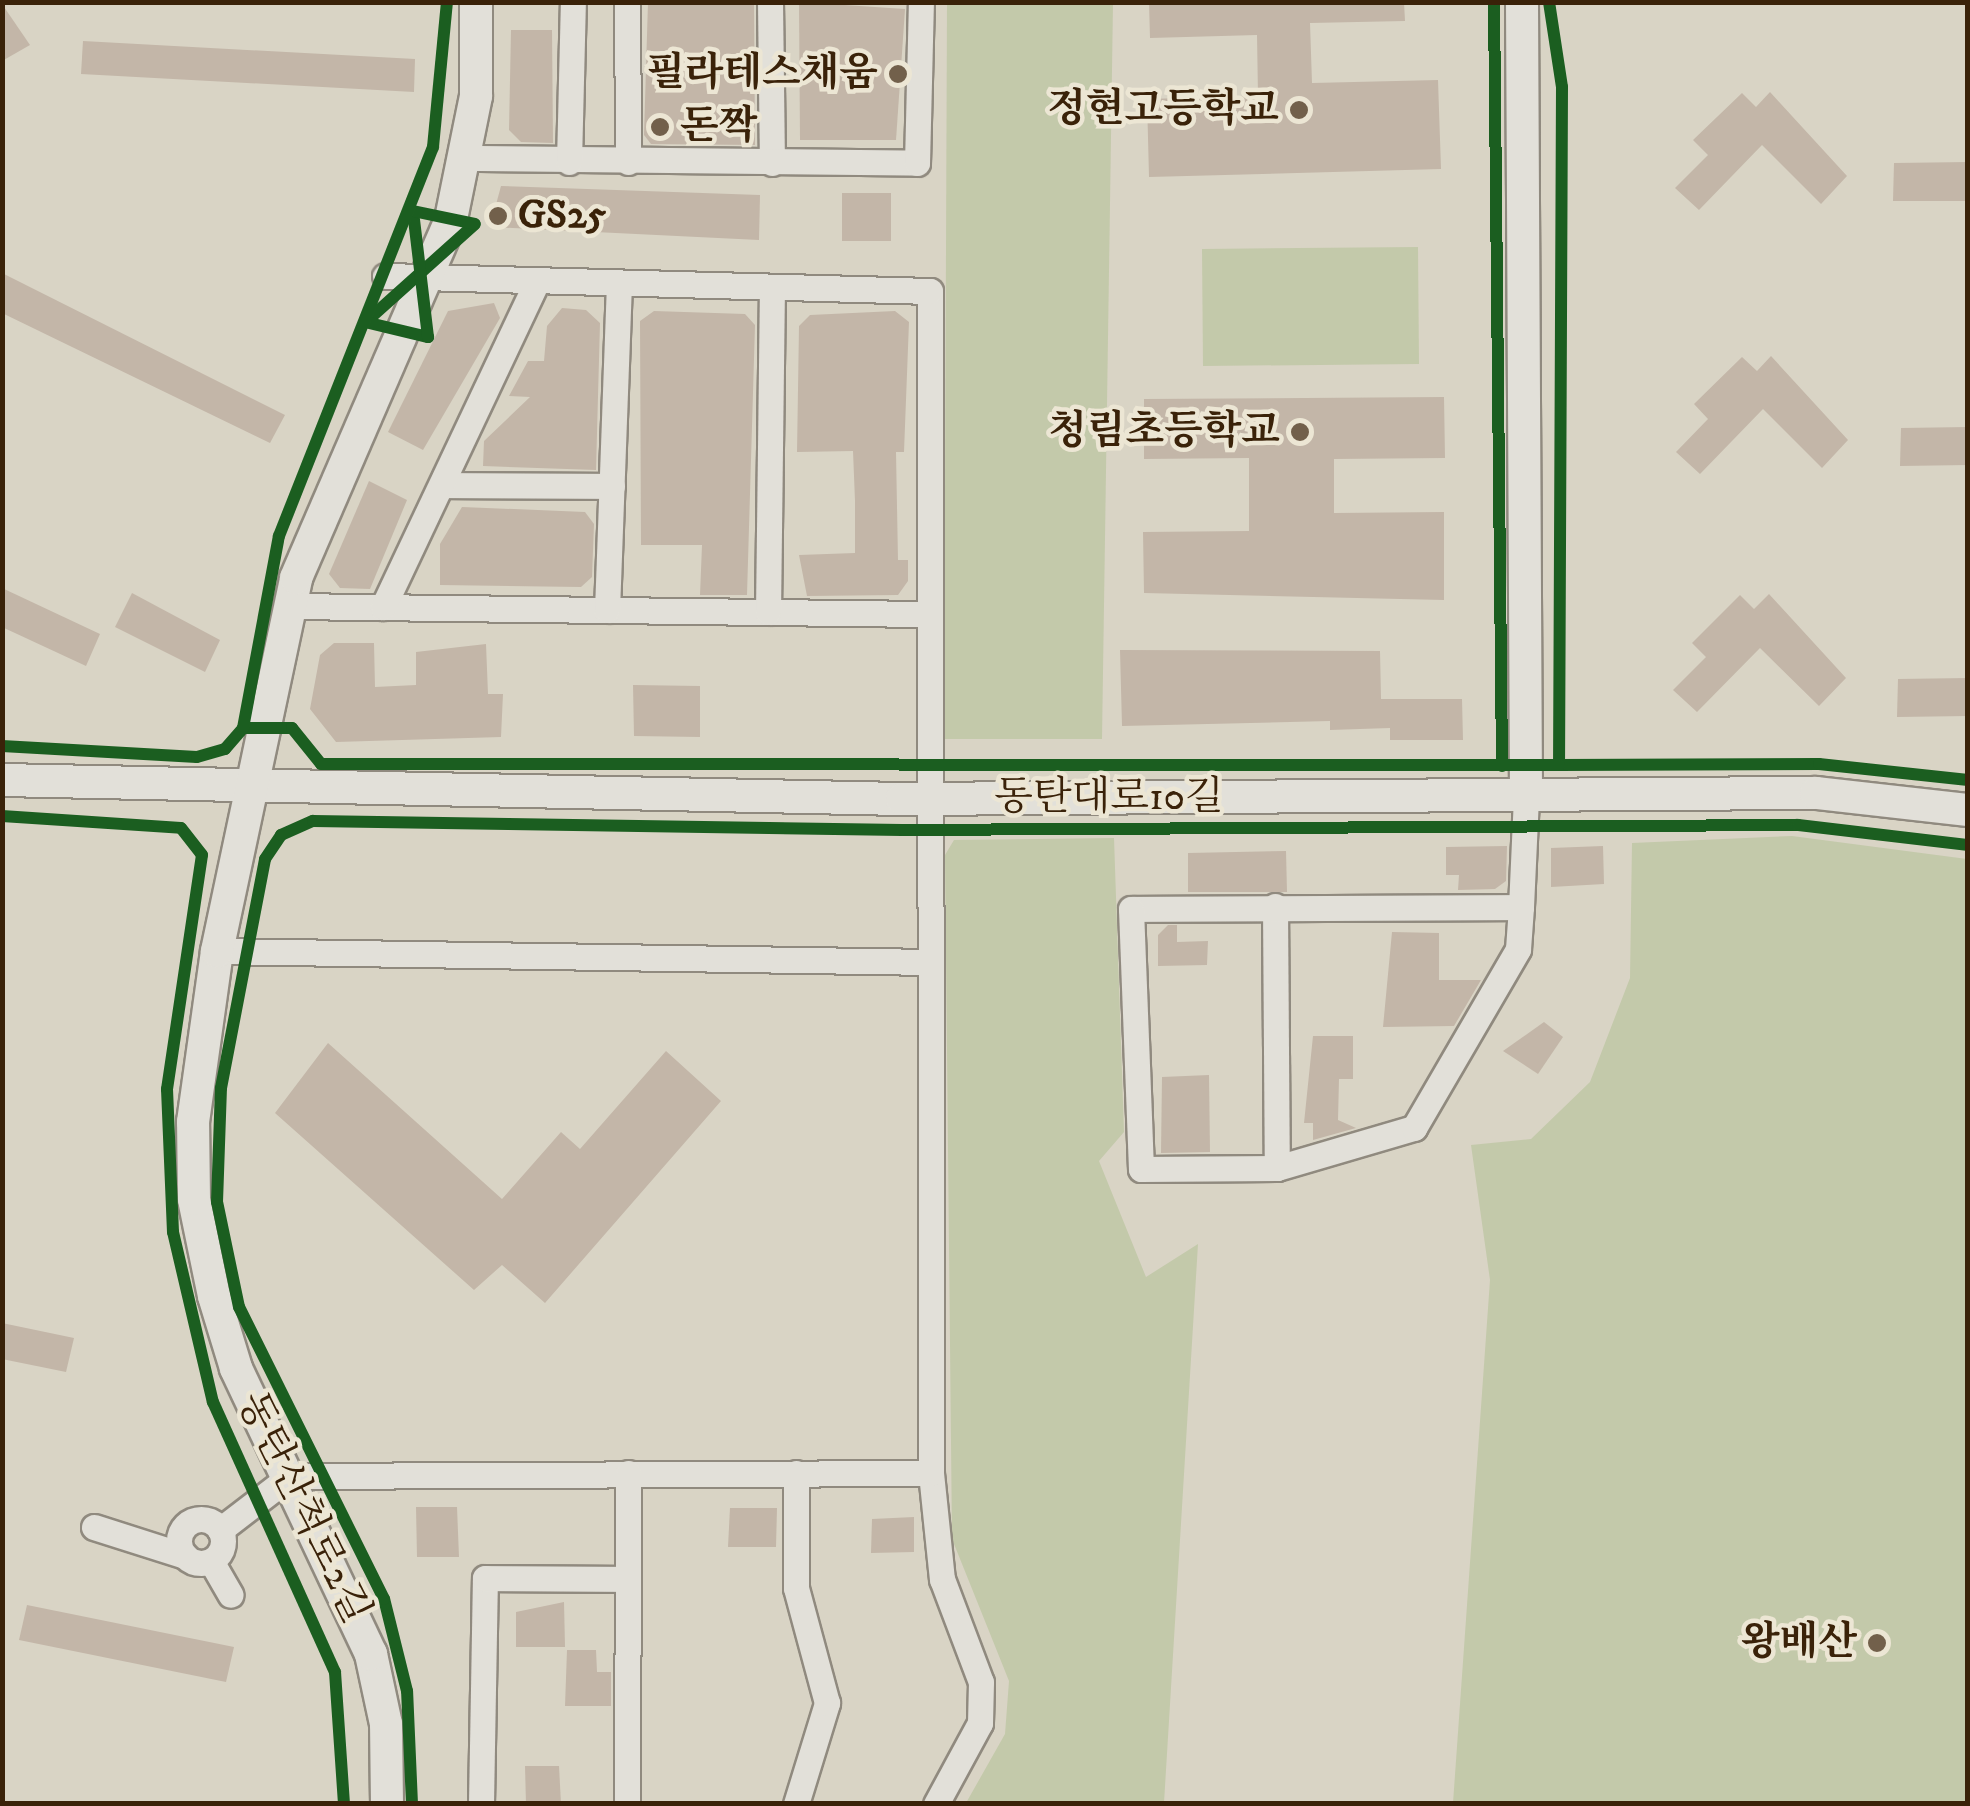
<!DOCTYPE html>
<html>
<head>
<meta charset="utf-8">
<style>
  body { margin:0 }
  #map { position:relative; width:1970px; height:1806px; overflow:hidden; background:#d9d4c5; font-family:"IM FELL DW Pica","Noto Serif KR",serif }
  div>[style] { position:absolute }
  .green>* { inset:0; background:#c3c9aa }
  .building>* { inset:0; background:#c3b6a8 }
  .roads { filter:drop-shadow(2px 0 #908a7f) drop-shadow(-2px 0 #908a7f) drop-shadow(0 2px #908a7f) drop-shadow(0 -2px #908a7f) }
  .minor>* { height:25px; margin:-12.5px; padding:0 12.5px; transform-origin:12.5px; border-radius:12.5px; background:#e2e0d9 }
  .minor>.ring { margin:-12.5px; padding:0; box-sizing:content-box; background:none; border:25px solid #e2e0d9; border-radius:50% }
  .tertiary>* { height:32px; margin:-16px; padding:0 16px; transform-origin:16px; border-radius:16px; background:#e2e0d9 }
  .cycleway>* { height:12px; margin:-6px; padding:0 6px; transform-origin:6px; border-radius:6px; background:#1b5e20 }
  .dots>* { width:28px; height:28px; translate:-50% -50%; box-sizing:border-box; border:5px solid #ece6d4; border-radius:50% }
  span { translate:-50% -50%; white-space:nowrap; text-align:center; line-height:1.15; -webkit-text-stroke:9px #ece6d4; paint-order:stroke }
  .poi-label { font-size:40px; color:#3a2209; font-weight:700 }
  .right { translate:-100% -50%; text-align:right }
  .left { translate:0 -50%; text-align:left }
  .street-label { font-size:40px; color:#3a2209 }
  .frame { position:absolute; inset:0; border:5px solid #3a2209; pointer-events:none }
</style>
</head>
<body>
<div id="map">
  <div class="green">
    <div style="clip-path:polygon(947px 3px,1113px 3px,1102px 739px,944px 739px)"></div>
    <div style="clip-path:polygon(1418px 247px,1419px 364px,1203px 366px,1202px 249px)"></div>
    <div style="clip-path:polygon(1792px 836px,1967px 859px,1967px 1803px,1453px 1803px,1490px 1280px,1471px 1145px,1531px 1139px,1590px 1082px,1630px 978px,1632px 843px)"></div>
    <div style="clip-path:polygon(1114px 838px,1124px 1132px,1099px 1161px,1146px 1277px,1198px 1244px,1164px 1803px,966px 1803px,1005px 1734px,1009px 1681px,952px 1539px,945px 855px,954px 840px)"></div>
  </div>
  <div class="building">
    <div style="clip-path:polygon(648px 2px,754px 2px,755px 145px,651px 144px,644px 135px)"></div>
    <div style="clip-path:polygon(799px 2px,905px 9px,896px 140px,800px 140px)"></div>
    <div style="clip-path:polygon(1149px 2px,1404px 2px,1405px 21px,1310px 23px,1312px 83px,1438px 80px,1441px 169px,1149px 177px,1147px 99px,1258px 96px,1257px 35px,1150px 38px)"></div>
    <div style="clip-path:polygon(2px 4px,30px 45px,2px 61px)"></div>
    <div style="clip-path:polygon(511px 30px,552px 30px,553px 143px,521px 142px,509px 130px)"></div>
    <div style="clip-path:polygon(83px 41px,415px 59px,414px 92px,81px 74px)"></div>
    <div style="clip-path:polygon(1770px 92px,1847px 176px,1821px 204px,1762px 145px,1699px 210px,1675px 188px,1708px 155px,1693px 140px,1742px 93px,1756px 107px)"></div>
    <div style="clip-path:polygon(1968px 162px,1968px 201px,1893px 201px,1894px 163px)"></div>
    <div style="clip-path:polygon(501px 186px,760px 195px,759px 240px,490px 227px)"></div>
    <div style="clip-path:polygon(842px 193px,891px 193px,891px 241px,842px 241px)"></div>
    <div style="clip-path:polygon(2px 273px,285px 415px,270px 443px,2px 313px)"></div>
    <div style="clip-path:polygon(494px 303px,500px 318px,423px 450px,388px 432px,448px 311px)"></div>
    <div style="clip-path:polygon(562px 308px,586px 310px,600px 323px,596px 470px,483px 466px,484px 441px,530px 397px,509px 396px,528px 361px,544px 361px,547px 326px)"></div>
    <div style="clip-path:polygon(654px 311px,745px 314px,755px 325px,747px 595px,700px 595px,702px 545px,641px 545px,640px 321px)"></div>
    <div style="clip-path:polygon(895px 311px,909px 322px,904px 452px,896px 452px,898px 560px,908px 560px,908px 581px,898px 595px,807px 596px,799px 555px,855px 553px,855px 501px,853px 451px,797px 452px,799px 326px,810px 315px)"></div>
    <div style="clip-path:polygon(1771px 356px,1848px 440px,1822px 468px,1763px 409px,1700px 474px,1676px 452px,1708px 419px,1694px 404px,1742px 357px,1757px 371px)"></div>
    <div style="clip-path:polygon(1444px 397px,1445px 458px,1334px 459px,1334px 513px,1444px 512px,1444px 600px,1144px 593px,1143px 532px,1249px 531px,1249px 458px,1144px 459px,1144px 399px)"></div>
    <div style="clip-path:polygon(1968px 427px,1968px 465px,1900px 466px,1901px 428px)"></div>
    <div style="clip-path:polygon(369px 481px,407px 500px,370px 589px,340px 588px,329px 574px)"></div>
    <div style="clip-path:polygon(462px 507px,585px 512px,594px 524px,592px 577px,581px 587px,440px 585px,440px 544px)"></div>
    <div style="clip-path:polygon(2px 588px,100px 634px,86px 666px,2px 627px)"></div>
    <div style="clip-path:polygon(132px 593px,220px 640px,205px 672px,115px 627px)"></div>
    <div style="clip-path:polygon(1769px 594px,1846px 678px,1819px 706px,1760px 648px,1697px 712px,1673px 690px,1706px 657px,1692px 643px,1740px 595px,1754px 609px)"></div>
    <div style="clip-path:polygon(334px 643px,374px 643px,375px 687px,416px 685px,416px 652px,486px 644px,488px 694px,503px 694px,501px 737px,336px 742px,310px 709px,320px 655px)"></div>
    <div style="clip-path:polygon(1120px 650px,1380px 651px,1381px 699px,1462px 699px,1463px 740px,1390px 740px,1390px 728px,1330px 730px,1330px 721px,1122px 726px)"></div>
    <div style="clip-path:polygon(1968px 678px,1968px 716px,1897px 717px,1898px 679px)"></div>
    <div style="clip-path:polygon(633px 685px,700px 686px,700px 737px,634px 736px)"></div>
    <div style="clip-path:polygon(1507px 846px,1506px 881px,1495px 889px,1458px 890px,1459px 875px,1446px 875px,1446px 847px)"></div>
    <div style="clip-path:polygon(1603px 846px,1604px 884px,1551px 887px,1551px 848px)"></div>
    <div style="clip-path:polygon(1286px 851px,1287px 892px,1188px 892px,1188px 853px)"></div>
    <div style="clip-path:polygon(1168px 925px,1177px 925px,1177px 942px,1208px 941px,1207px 965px,1158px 966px,1158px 935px)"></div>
    <div style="clip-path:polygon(1392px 932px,1439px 933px,1439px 980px,1481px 980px,1454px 1026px,1383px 1027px)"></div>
    <div style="clip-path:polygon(1544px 1022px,1563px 1037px,1538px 1074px,1503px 1051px)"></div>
    <div style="clip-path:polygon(1313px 1036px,1353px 1036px,1353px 1079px,1339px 1079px,1338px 1120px,1356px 1128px,1313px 1140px,1313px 1123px,1304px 1123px)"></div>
    <div style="clip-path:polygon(328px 1043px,502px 1199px,561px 1132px,580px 1149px,666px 1051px,721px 1101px,545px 1303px,502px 1265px,474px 1290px,275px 1113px)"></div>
    <div style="clip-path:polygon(1209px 1075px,1210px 1152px,1161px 1153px,1162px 1077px)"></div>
    <div style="clip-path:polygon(2px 1323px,74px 1338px,66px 1372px,2px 1359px)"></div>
    <div style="clip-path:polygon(416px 1507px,457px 1507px,459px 1557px,417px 1557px)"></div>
    <div style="clip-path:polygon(730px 1508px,777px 1508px,776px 1547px,728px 1547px)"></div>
    <div style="clip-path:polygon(914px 1517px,914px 1552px,871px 1553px,872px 1519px)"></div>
    <div style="clip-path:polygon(564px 1602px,565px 1647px,516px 1647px,516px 1612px)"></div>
    <div style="clip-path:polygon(27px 1605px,234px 1647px,226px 1682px,19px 1640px)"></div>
    <div style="clip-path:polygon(567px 1650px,596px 1650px,597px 1672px,611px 1672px,611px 1706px,565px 1706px)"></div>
    <div style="clip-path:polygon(525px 1766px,559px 1766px,561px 1804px,526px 1804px)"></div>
  </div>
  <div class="roads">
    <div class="minor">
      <div style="left:627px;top:2px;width:160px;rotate:89.6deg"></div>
      <div style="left:770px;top:2px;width:161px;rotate:89.3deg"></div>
      <div style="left:468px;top:158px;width:449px;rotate:0.6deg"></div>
      <div style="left:917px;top:163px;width:161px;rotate:-88.6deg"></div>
      <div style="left:569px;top:162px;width:160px;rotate:-88.6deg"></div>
      <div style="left:442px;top:485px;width:170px;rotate:0.3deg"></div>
      <div style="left:289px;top:606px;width:639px;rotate:0.72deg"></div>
      <div style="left:383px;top:607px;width:358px;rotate:-64.7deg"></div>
      <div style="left:607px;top:610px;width:325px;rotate:-87.9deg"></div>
      <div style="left:768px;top:612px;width:324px;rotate:-89.3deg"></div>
      <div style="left:1275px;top:906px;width:262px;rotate:89.6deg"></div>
      <div style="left:1521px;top:907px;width:390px;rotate:179.7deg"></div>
      <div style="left:1131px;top:909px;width:260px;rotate:87.8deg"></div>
      <div style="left:1141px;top:1169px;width:136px;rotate:-0.4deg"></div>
      <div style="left:1277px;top:1168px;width:143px;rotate:-16.3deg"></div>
      <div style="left:1414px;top:1128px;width:207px;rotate:-59.8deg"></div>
      <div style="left:1518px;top:949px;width:42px;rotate:-85.9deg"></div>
      <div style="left:1521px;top:907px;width:112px;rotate:-87.4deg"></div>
      <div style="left:217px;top:951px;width:713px;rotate:0.88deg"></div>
      <div style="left:931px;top:1473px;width:107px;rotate:84.1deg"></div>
      <div style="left:942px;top:1579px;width:110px;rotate:69.3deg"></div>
      <div style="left:981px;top:1682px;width:41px;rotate:91.4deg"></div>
      <div style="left:980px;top:1723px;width:92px;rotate:118.5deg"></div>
      <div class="ring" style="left:179px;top:1519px;width:19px;height:19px"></div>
      <div style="left:94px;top:1527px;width:96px;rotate:17.7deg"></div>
      <div style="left:220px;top:1530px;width:88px;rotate:-37.6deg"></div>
      <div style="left:290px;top:1476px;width:641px;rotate:-0.27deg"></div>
      <div style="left:931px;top:1473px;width:1182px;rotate:-90.05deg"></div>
      <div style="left:930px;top:291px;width:545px;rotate:-178.42deg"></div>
      <div style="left:211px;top:1561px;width:39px;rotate:60deg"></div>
      <div style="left:481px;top:1804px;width:226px;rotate:-89deg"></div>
      <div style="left:485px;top:1578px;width:140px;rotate:0.4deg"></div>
      <div style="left:627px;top:1804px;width:331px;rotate:-89.8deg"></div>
      <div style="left:796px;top:1804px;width:106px;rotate:-72.9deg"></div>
      <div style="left:827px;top:1703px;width:119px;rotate:-105.1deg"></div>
      <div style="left:796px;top:1588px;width:115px;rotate:-90deg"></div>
    </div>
    <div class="tertiary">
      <div style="left:1522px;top:2px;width:793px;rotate:89.71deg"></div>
      <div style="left:2px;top:780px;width:900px;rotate:1.21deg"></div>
      <div style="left:902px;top:799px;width:914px;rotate:-0.38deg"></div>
      <div style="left:1816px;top:793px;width:153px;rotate:6.4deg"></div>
      <div style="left:387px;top:1804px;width:80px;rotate:-90.7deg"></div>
      <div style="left:386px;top:1724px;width:72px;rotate:-102.1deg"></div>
      <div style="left:371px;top:1654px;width:316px;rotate:-115.3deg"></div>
      <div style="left:236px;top:1368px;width:75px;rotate:-107deg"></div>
      <div style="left:214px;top:1296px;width:99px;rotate:-101.7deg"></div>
      <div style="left:194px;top:1199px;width:77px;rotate:-90.7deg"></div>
      <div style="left:193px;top:1122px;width:173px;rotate:-82deg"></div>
      <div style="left:217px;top:951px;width:381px;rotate:-78deg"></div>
      <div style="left:296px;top:578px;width:391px;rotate:-66.6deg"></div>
      <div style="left:451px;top:219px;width:126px;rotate:-78.5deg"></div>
      <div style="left:476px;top:96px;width:94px;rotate:-90deg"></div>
    </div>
  </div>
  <div class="cycleway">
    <div style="left:1494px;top:2px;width:764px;rotate:89.4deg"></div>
    <div style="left:1549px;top:2px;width:86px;rotate:81.3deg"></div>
    <div style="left:1562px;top:87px;width:678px;rotate:90.25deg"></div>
    <div style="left:1559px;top:765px;width:260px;rotate:-0.2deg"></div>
    <div style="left:1819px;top:764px;width:150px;rotate:6.1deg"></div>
    <div style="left:369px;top:319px;width:142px;rotate:-41.9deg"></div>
    <div style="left:365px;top:322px;width:65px;rotate:13.4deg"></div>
    <div style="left:428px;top:337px;width:127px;rotate:-96.8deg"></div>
    <div style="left:413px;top:211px;width:63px;rotate:11.8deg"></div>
    <div style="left:243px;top:728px;width:49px"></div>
    <div style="left:292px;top:728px;width:46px;rotate:51.1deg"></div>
    <div style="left:321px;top:764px;width:1238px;rotate:0.05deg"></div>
    <div style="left:2px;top:746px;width:195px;rotate:3.2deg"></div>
    <div style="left:197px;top:757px;width:29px;rotate:-16deg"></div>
    <div style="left:225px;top:749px;width:28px;rotate:-49deg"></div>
    <div style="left:243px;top:728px;width:195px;rotate:-79.4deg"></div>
    <div style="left:279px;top:536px;width:418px;rotate:-68.4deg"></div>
    <div style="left:433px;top:147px;width:146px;rotate:-84.5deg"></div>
    <div style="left:2px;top:816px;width:179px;rotate:3.8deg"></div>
    <div style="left:181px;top:828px;width:34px;rotate:52deg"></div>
    <div style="left:202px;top:855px;width:237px;rotate:98.5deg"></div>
    <div style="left:167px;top:1089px;width:143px;rotate:87.6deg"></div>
    <div style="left:173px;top:1232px;width:175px;rotate:76.8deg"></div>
    <div style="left:213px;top:1402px;width:296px;rotate:65.7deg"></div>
    <div style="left:335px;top:1672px;width:132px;rotate:86.1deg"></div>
    <div style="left:412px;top:1804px;width:113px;rotate:-92.5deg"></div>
    <div style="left:407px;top:1691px;width:95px;rotate:-104deg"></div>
    <div style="left:384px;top:1599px;width:326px;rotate:-116.4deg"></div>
    <div style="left:239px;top:1307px;width:107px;rotate:-101.8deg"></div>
    <div style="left:217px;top:1202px;width:114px;rotate:-88deg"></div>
    <div style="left:221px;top:1088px;width:233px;rotate:-79.1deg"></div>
    <div style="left:265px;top:859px;width:29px;rotate:-56deg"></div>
    <div style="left:281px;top:835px;width:35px;rotate:-24deg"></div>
    <div style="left:313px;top:821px;width:589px;rotate:0.88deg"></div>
    <div style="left:902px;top:830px;width:896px;rotate:-0.32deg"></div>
    <div style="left:1798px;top:825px;width:171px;rotate:6.7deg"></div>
  </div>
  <div class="dots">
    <div style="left:898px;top:74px;background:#72604b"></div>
    <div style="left:1299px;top:110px;background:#72604b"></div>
    <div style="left:660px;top:127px;background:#72604b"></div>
    <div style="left:498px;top:216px;background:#72604b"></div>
    <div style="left:1300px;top:432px;background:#72604b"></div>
    <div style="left:1877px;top:1643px;background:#72604b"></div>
  </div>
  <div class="poi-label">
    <span class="right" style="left:878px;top:74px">필라테스채움</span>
    <span class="right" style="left:1279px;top:110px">정현고등학교</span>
    <span class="left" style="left:680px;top:127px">돈짝</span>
    <span class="left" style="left:518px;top:216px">GS25</span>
    <span class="right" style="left:1280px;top:432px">청림초등학교</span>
    <span class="right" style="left:1857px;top:1643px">왕배산</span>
  </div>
  <div class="street-label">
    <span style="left:1109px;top:798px">동탄대로10길</span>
    <span style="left:303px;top:1508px;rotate:64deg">동탄산척로2길</span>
  </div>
  <div class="frame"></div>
</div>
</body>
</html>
